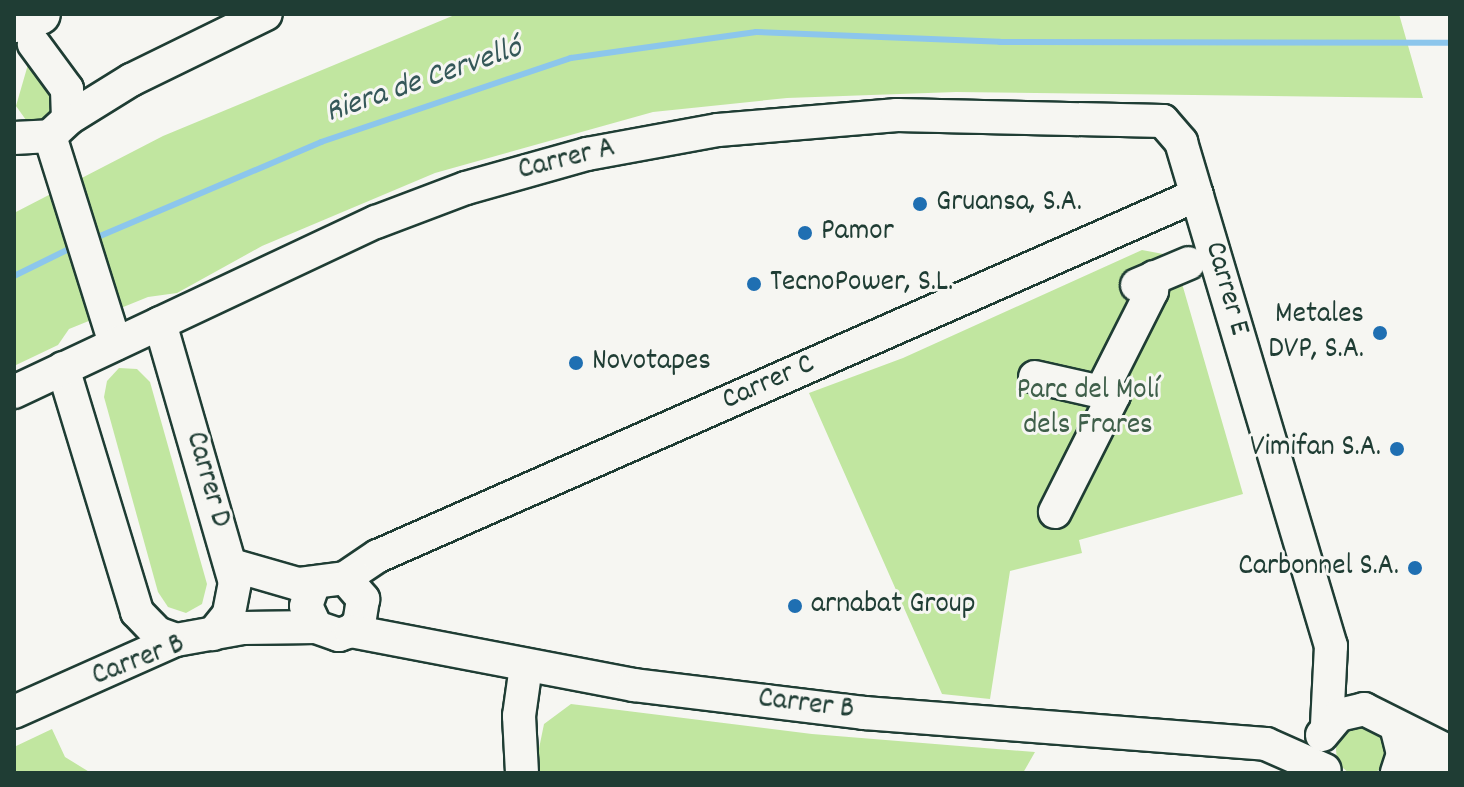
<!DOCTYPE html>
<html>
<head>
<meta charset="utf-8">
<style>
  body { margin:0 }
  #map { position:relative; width:1464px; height:787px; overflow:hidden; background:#f6f6f2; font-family:Dekko,sans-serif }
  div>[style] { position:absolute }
  .green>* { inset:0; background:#c1e6a0 }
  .round { border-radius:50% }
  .stream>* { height:6px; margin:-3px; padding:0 3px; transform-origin:3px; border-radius:3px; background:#8cc6ec }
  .minor-tunnel>* { height:32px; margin-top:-16px; transform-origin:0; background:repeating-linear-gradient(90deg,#cbd1cc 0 32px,transparent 0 48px) }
  .roads { filter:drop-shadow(2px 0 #1f3d34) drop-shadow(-2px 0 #1f3d34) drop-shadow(0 2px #1f3d34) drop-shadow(0 -2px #1f3d34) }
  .minor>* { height:32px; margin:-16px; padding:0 16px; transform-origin:16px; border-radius:16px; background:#f6f6f2 }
  .major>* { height:40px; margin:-20px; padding:0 20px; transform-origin:20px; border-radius:20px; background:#f6f6f2 }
  .dots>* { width:22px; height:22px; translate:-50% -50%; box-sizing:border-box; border:4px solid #f6f6f2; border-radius:50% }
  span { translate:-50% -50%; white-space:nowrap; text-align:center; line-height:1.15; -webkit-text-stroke:6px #f6f6f2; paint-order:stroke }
  .street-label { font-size:30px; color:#1f3d34 }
  .poi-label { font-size:30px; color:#1f3d34 }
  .left { translate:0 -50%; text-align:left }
  .right { translate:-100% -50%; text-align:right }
  .park-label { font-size:30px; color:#3f5f4a }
  .water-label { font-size:32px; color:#355859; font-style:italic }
  .frame { position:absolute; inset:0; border:16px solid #1f3d34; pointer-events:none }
</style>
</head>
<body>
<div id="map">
  <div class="green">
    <div style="clip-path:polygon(457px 14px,1399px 14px,1423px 98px,956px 92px,787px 98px,653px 112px,435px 173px,262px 246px,177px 293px,148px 297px,69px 329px,58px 345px,14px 366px,14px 213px,163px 136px)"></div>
    <div style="clip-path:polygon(29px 61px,44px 77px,57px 107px,46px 120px,26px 120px,16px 106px)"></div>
    <div style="clip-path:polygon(1142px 250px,1174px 256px,1243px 494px,1079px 540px,1082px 553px,1010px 571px,990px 699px,942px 694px,809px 393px,903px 358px)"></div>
    <div style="clip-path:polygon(119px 368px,137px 369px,150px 382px,207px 584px,202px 604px,186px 613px,168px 607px,158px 592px,104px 397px,107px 381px)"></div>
    <div style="clip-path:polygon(571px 704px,812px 734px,1035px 752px,1023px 773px,534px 773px,544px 724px)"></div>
    <div class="round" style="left:1336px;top:724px;width:52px;height:52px"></div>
    <div style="clip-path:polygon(52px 729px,65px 757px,91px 773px,14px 773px,14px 747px)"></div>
  </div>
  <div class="stream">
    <div style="left:93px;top:239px;width:248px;rotate:-23deg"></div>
    <div style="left:321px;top:142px;width:264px;rotate:-18.6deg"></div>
    <div style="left:571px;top:58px;width:187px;rotate:-8deg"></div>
    <div style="left:756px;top:32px;width:244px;rotate:2.3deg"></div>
    <div style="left:1000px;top:42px;width:450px;rotate:0.1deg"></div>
    <div style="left:14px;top:276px;width:68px;rotate:-26.2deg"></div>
  </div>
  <div class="minor-tunnel">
    <div style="left:14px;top:49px;width:1px;rotate:90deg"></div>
  </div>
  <div class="roads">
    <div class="minor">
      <div style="left:68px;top:119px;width:74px;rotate:-31.8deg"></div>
      <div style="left:131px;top:80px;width:150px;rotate:-26.1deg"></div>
      <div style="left:50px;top:136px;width:218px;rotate:72.6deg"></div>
      <div style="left:14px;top:138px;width:36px;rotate:-3deg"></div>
      <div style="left:50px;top:136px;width:25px;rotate:-43deg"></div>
      <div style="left:68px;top:119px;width:30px;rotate:-92deg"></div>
      <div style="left:67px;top:89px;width:56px;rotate:-126.3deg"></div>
      <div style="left:1137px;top:285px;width:56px;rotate:-22.9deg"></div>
      <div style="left:160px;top:323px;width:270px;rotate:73.9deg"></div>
      <div style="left:235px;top:582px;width:33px;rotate:101deg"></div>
      <div style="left:229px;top:614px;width:26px;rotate:129deg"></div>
      <div style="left:63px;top:368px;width:255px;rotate:73.1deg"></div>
      <div style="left:137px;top:612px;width:29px;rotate:46deg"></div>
      <div style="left:157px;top:633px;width:20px;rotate:20deg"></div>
      <div style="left:1035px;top:377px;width:81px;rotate:12.8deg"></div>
      <div style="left:1114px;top:395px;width:131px;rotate:116.8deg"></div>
      <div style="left:14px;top:392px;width:400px;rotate:-25.2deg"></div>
      <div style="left:376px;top:222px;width:96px;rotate:-20.7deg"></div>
      <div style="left:466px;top:188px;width:126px;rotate:-15.7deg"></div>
      <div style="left:587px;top:154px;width:133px;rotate:-10.4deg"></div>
      <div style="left:718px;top:130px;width:180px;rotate:-4.8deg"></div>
      <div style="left:897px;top:115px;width:266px;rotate:1.3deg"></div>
      <div style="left:1163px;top:121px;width:28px;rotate:49deg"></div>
      <div style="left:1181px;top:142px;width:526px;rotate:73.43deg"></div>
      <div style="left:1331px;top:646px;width:78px;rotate:92.9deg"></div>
      <div style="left:1101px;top:392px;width:113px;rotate:-63.2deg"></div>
      <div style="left:1152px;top:291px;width:14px;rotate:-82deg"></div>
      <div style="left:232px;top:565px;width:69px;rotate:16.1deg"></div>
      <div style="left:298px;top:584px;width:47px;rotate:-7.3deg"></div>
      <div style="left:345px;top:578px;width:28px;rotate:49deg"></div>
      <div style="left:363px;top:599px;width:24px;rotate:99deg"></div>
      <div style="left:359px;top:623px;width:11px;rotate:135deg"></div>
      <div style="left:351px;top:631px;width:13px;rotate:162deg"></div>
      <div style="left:339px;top:635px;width:24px;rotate:-161deg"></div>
      <div style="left:316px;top:627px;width:23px;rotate:-115deg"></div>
      <div style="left:306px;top:606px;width:24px;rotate:-71deg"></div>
      <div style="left:345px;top:578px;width:40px;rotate:-34deg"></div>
      <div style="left:378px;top:556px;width:895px;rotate:-23.79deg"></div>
      <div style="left:351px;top:631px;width:288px;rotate:10.8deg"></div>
      <div style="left:634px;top:685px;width:232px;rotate:6.9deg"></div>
      <div style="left:864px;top:713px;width:403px;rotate:4.4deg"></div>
      <div style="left:1266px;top:744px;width:64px;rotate:23.8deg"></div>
      <div style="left:14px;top:712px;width:177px;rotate:-24deg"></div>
      <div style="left:176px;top:640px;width:68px;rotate:-10.2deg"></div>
      <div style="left:243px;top:628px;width:73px;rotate:-0.8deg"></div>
      <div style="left:1396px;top:726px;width:29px;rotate:76deg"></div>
      <div style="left:1403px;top:754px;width:20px;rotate:108deg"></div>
      <div style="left:1322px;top:735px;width:26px;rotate:-50deg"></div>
      <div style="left:1339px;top:715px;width:26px;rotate:-13deg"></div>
      <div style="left:1364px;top:709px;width:96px;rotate:26.6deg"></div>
      <div style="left:522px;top:773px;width:57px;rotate:-93deg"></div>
      <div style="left:519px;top:716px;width:50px;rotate:-82deg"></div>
      <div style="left:1411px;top:773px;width:41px;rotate:-19.7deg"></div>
    </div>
    <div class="major">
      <div style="left:14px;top:22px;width:27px;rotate:-17deg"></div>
    </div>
  </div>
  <div class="dots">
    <div style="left:920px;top:204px;background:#1f6fb2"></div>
    <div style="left:805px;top:233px;background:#1f6fb2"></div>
    <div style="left:754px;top:284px;background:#1f6fb2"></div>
    <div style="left:1380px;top:333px;background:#1f6fb2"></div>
    <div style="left:576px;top:363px;background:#1f6fb2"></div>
    <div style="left:1397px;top:449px;background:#1f6fb2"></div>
    <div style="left:1415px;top:568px;background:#1f6fb2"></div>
    <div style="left:795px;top:606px;background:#1f6fb2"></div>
  </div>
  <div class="street-label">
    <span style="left:567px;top:161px;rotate:-14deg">Carrer A</span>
    <span style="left:1225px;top:289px;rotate:74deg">Carrer E</span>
    <span style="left:769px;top:384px;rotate:-24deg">Carrer C</span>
    <span style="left:206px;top:480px;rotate:74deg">Carrer D</span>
    <span style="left:139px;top:662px;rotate:-21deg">Carrer B</span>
    <span style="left:806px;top:706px;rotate:7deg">Carrer B</span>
  </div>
  <div class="poi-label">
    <span class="left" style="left:936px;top:204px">Gruansa, S.A.</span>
    <span class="left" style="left:821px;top:233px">Pamor</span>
    <span class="left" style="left:770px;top:284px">TecnoPower, S.L.</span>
    <span class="right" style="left:1364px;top:333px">Metales<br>DVP, S.A.</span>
    <span class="left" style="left:592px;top:363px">Novotapes</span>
    <span class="right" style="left:1381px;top:449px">Vimifan S.A.</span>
    <span class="right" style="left:1399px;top:568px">Carbonnel S.A.</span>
    <span class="left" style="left:811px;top:606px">arnabat Group</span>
  </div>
  <div class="park-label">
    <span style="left:1088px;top:409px">Parc del Molí<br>dels Frares</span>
  </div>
  <div class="water-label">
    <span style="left:424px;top:82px;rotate:-19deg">Riera de Cervelló</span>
  </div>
  <div class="frame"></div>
</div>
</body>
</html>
